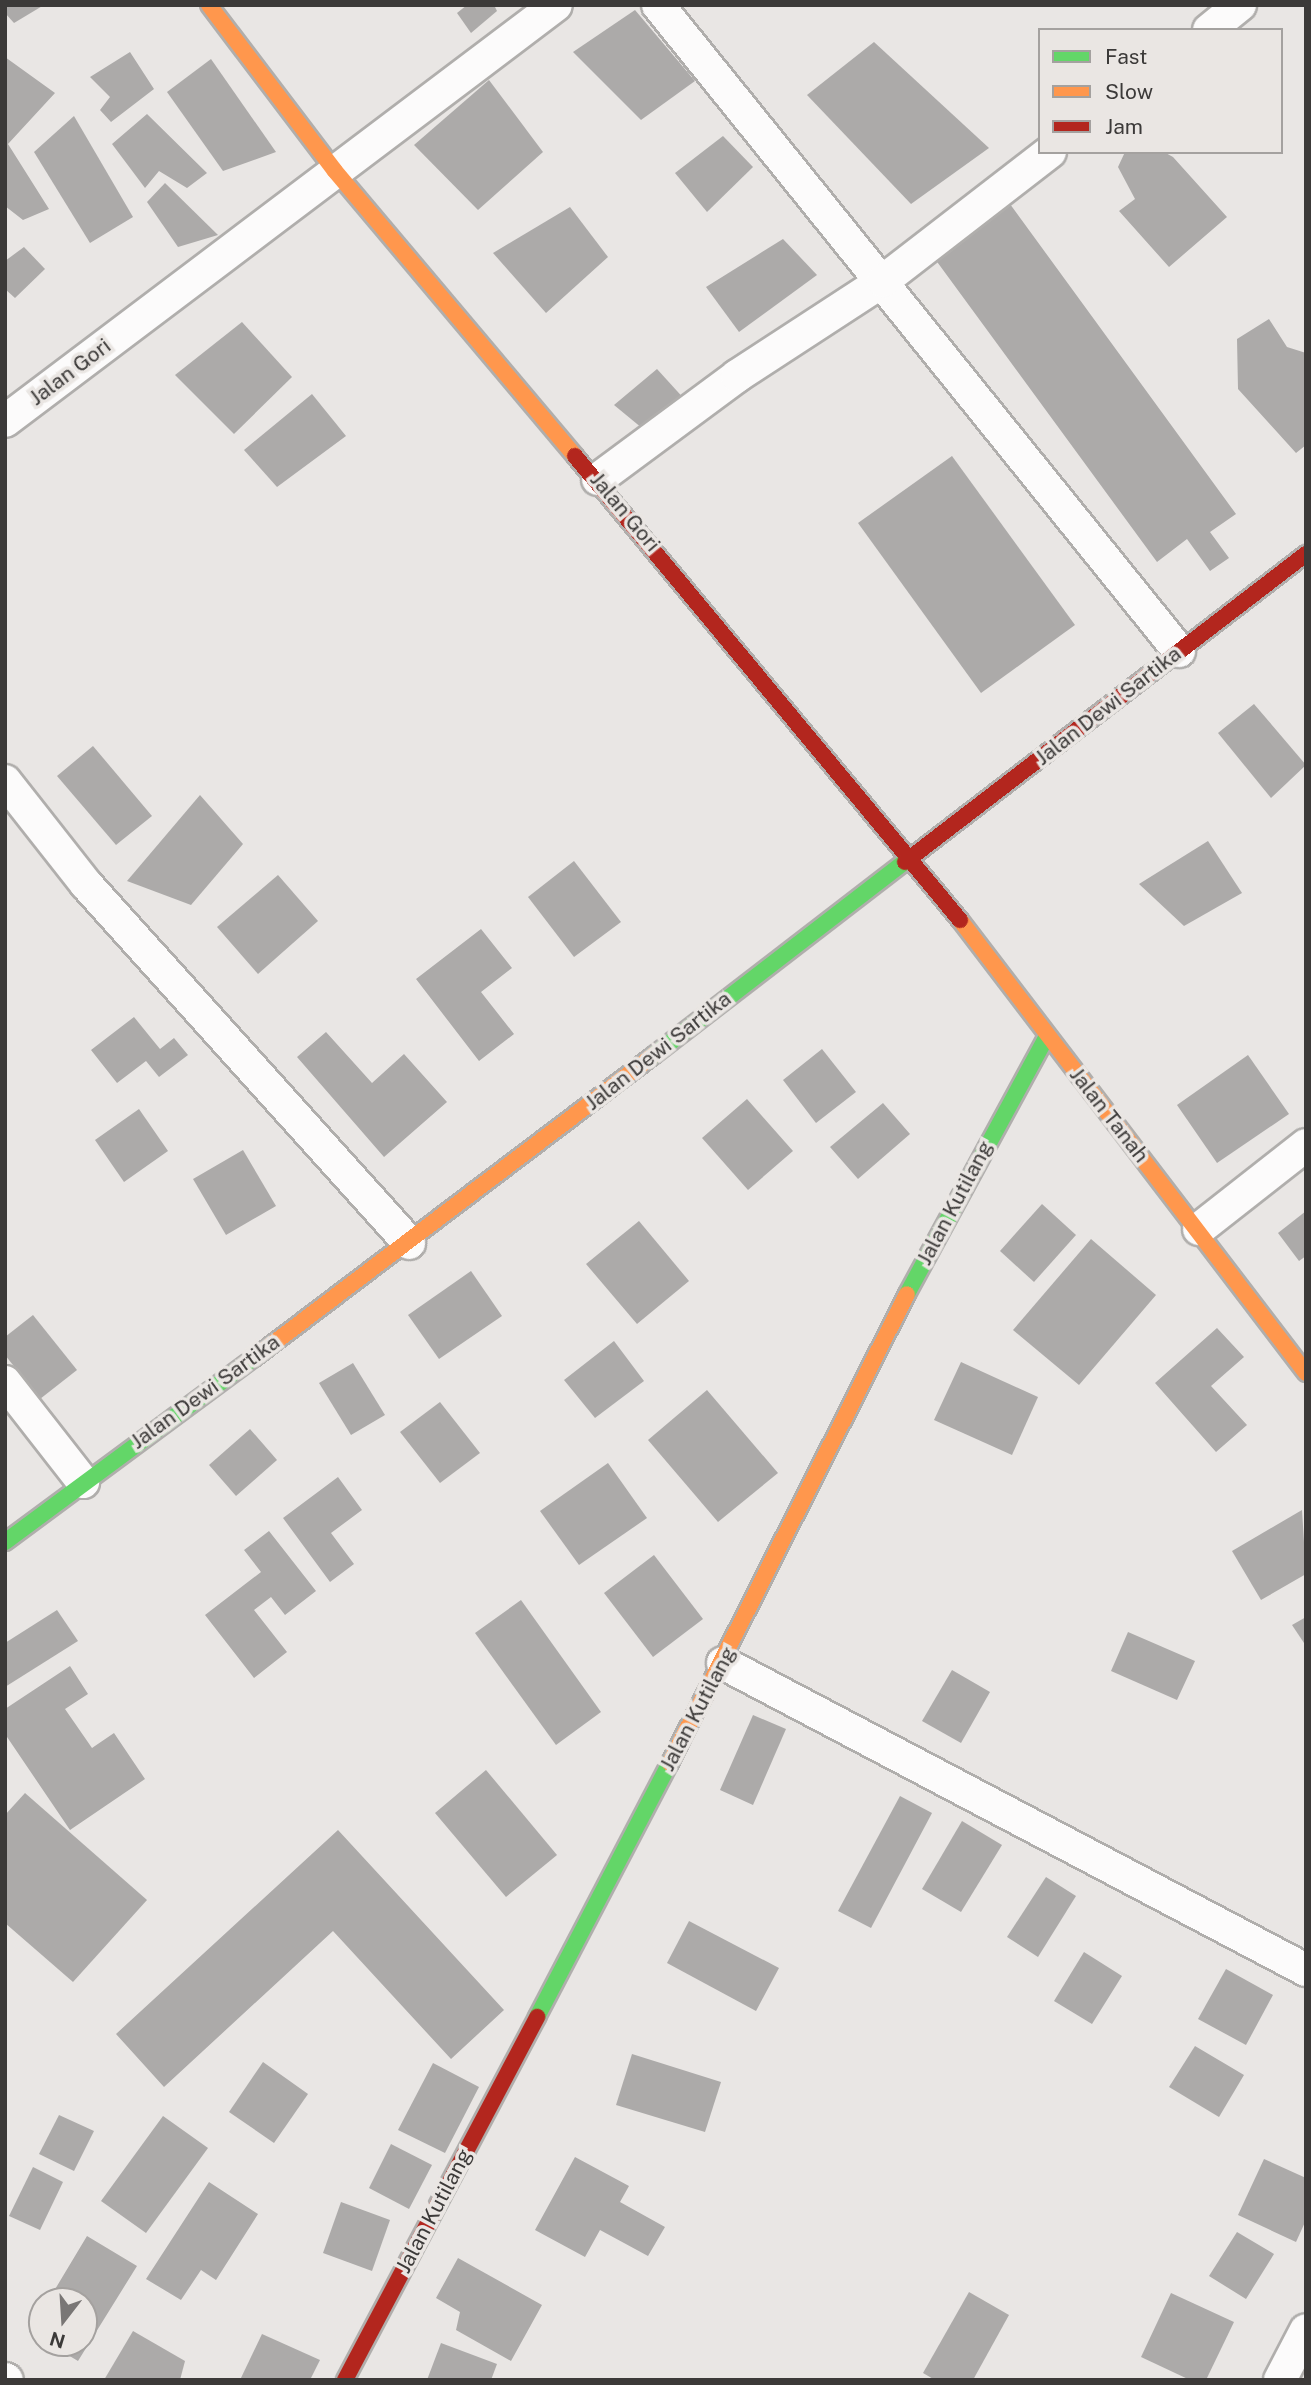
<!DOCTYPE html>
<html>
<head>
<meta charset="utf-8">
<style>
  body { margin:0 }
  #map { position:relative; width:1311px; height:2385px; overflow:hidden; background:#e9e6e4; font-family:"Public Sans",sans-serif }
  div>[style] { position:absolute }
  .building>* { inset:0; background:#acaaa9 }
  .roads { filter:drop-shadow(2px 0 #b0aeac) drop-shadow(-2px 0 #b0aeac) drop-shadow(0 2px #b0aeac) drop-shadow(0 -2px #b0aeac) }
  .street>* { height:32px; margin:-16px; padding:0 16px; transform-origin:16px; border-radius:16px; background:#fcfbfb }
  .fast>* { height:16px; margin:-8px; padding:0 8px; transform-origin:8px; border-radius:8px; background:#63d668 }
  .slow>* { height:16px; margin:-8px; padding:0 8px; transform-origin:8px; border-radius:8px; background:#ff974d }
  .jam>* { height:16px; margin:-8px; padding:0 8px; transform-origin:8px; border-radius:8px; background:#b3261e }
  span { translate:-50% -50%; white-space:nowrap; text-align:center; line-height:1.15; -webkit-text-stroke:7px #eae6e3; paint-order:stroke }
  .street-label { font-size:21px; color:#3c3a39 }
  .frame { position:absolute; inset:0; border:7px solid #3c3a39; pointer-events:none }
  .legend { position:absolute; left:1038px; top:28px; width:245px; height:126px; box-sizing:border-box; background:#eae6e3; border:2px solid #a4a19f; margin:0; padding:9px 12px; list-style:none; font-size:21px; color:#3c3a39 }
  .legend li { display:flex; align-items:center; gap:14px; height:35px }
  .legend b { width:35px; border:2px solid #a4a19f }
  .north { position:absolute; left:28px; top:2287px; width:70px; height:70px; box-sizing:border-box; background:#eae6e3; border:2px solid #a4a19f; border-radius:50%; rotate:197deg; font-size:19px; font-weight:700; line-height:28px; text-align:center; color:#3c3a39 }
  .north::after { content:''; display:block; margin:auto; width:24px; height:32px; background:#797675; clip-path:polygon(50% 0,100% 100%,50% 72%,0 100%) }
</style>
</head>
<body>
<div id="map">
  <div class="building">
    <div style="clip-path:polygon(5px 5px,44px 5px,14px 23px,5px 13px)"></div>
    <div style="clip-path:polygon(467px 5px,494px 5px,497px 11px,471px 33px,457px 13px)"></div>
    <div style="clip-path:polygon(635px 10px,695px 81px,641px 120px,573px 52px)"></div>
    <div style="clip-path:polygon(874px 42px,989px 148px,911px 204px,807px 95px)"></div>
    <div style="clip-path:polygon(130px 52px,154px 89px,111px 122px,100px 110px,110px 97px,90px 77px)"></div>
    <div style="clip-path:polygon(5px 57px,55px 93px,8px 144px,49px 209px,23px 220px,5px 206px)"></div>
    <div style="clip-path:polygon(211px 59px,276px 152px,223px 171px,167px 92px)"></div>
    <div style="clip-path:polygon(489px 80px,543px 152px,478px 210px,414px 145px)"></div>
    <div style="clip-path:polygon(147px 114px,207px 173px,187px 188px,159px 171px,145px 188px,112px 144px)"></div>
    <div style="clip-path:polygon(74px 116px,133px 217px,90px 243px,34px 152px)"></div>
    <div style="clip-path:polygon(723px 136px,753px 167px,707px 212px,675px 173px)"></div>
    <div style="clip-path:polygon(1125px 152px,1164px 152px,1173px 157px,1227px 217px,1169px 267px,1119px 211px,1135px 199px,1118px 167px)"></div>
    <div style="clip-path:polygon(165px 183px,218px 235px,178px 247px,147px 202px)"></div>
    <div style="clip-path:polygon(1010px 204px,1236px 514px,1210px 532px,1229px 558px,1210px 571px,1187px 539px,1157px 562px,935px 259px)"></div>
    <div style="clip-path:polygon(570px 207px,608px 257px,546px 313px,493px 253px)"></div>
    <div style="clip-path:polygon(783px 239px,817px 275px,739px 332px,706px 287px)"></div>
    <div style="clip-path:polygon(24px 247px,45px 269px,15px 298px,5px 289px,5px 261px)"></div>
    <div style="clip-path:polygon(1269px 319px,1287px 347px,1306px 353px,1306px 445px,1296px 453px,1238px 389px,1237px 339px)"></div>
    <div style="clip-path:polygon(242px 322px,292px 377px,234px 434px,175px 375px)"></div>
    <div style="clip-path:polygon(657px 369px,687px 402px,648px 433px,614px 405px)"></div>
    <div style="clip-path:polygon(312px 394px,346px 436px,277px 487px,244px 450px)"></div>
    <div style="clip-path:polygon(952px 456px,1075px 625px,981px 693px,858px 523px)"></div>
    <div style="clip-path:polygon(1254px 704px,1306px 765px,1271px 798px,1218px 733px)"></div>
    <div style="clip-path:polygon(93px 746px,152px 816px,116px 845px,57px 776px)"></div>
    <div style="clip-path:polygon(200px 795px,243px 844px,191px 905px,127px 881px)"></div>
    <div style="clip-path:polygon(1208px 841px,1242px 893px,1184px 926px,1139px 884px)"></div>
    <div style="clip-path:polygon(574px 861px,621px 922px,574px 957px,528px 897px)"></div>
    <div style="clip-path:polygon(278px 875px,318px 921px,258px 974px,217px 927px)"></div>
    <div style="clip-path:polygon(481px 929px,512px 968px,481px 992px,514px 1034px,479px 1061px,416px 979px)"></div>
    <div style="clip-path:polygon(134px 1017px,160px 1049px,174px 1038px,188px 1055px,159px 1077px,146px 1061px,117px 1083px,91px 1050px)"></div>
    <div style="clip-path:polygon(326px 1032px,372px 1083px,404px 1054px,447px 1102px,384px 1157px,297px 1057px)"></div>
    <div style="clip-path:polygon(822px 1049px,856px 1092px,816px 1123px,783px 1080px)"></div>
    <div style="clip-path:polygon(1248px 1055px,1289px 1114px,1217px 1163px,1177px 1105px)"></div>
    <div style="clip-path:polygon(747px 1099px,793px 1151px,748px 1190px,702px 1138px)"></div>
    <div style="clip-path:polygon(883px 1103px,910px 1134px,858px 1179px,830px 1147px)"></div>
    <div style="clip-path:polygon(139px 1109px,168px 1151px,124px 1182px,95px 1140px)"></div>
    <div style="clip-path:polygon(243px 1150px,276px 1206px,226px 1235px,193px 1179px)"></div>
    <div style="clip-path:polygon(1042px 1204px,1076px 1235px,1034px 1282px,1000px 1251px)"></div>
    <div style="clip-path:polygon(1306px 1211px,1306px 1256px,1299px 1261px,1278px 1233px)"></div>
    <div style="clip-path:polygon(639px 1221px,689px 1281px,637px 1324px,586px 1264px)"></div>
    <div style="clip-path:polygon(1091px 1239px,1156px 1295px,1079px 1385px,1013px 1330px)"></div>
    <div style="clip-path:polygon(471px 1271px,502px 1316px,439px 1359px,408px 1315px)"></div>
    <div style="clip-path:polygon(33px 1315px,77px 1370px,40px 1399px,5px 1355px,5px 1337px)"></div>
    <div style="clip-path:polygon(1217px 1328px,1244px 1357px,1211px 1386px,1247px 1425px,1216px 1452px,1155px 1383px)"></div>
    <div style="clip-path:polygon(614px 1341px,644px 1381px,595px 1418px,564px 1380px)"></div>
    <div style="clip-path:polygon(961px 1362px,1038px 1397px,1012px 1455px,934px 1420px)"></div>
    <div style="clip-path:polygon(353px 1363px,385px 1415px,351px 1435px,319px 1383px)"></div>
    <div style="clip-path:polygon(707px 1390px,778px 1473px,718px 1522px,648px 1440px)"></div>
    <div style="clip-path:polygon(440px 1402px,480px 1453px,440px 1483px,400px 1432px)"></div>
    <div style="clip-path:polygon(250px 1429px,277px 1460px,236px 1496px,209px 1465px)"></div>
    <div style="clip-path:polygon(608px 1463px,647px 1518px,579px 1565px,540px 1511px)"></div>
    <div style="clip-path:polygon(338px 1477px,362px 1510px,331px 1533px,354px 1564px,330px 1582px,283px 1518px)"></div>
    <div style="clip-path:polygon(1302px 1510px,1306px 1574px,1261px 1600px,1232px 1551px)"></div>
    <div style="clip-path:polygon(269px 1531px,316px 1591px,285px 1615px,271px 1597px,254px 1610px,287px 1652px,254px 1678px,205px 1615px,261px 1572px,244px 1550px)"></div>
    <div style="clip-path:polygon(654px 1555px,703px 1619px,653px 1657px,604px 1593px)"></div>
    <div style="clip-path:polygon(521px 1600px,601px 1712px,556px 1745px,475px 1633px)"></div>
    <div style="clip-path:polygon(57px 1610px,78px 1641px,5px 1687px,5px 1643px)"></div>
    <div style="clip-path:polygon(1306px 1617px,1306px 1646px,1292px 1625px)"></div>
    <div style="clip-path:polygon(1128px 1632px,1195px 1661px,1177px 1700px,1111px 1671px)"></div>
    <div style="clip-path:polygon(70px 1666px,88px 1694px,65px 1709px,92px 1748px,114px 1733px,145px 1779px,70px 1830px,5px 1734px,5px 1709px)"></div>
    <div style="clip-path:polygon(952px 1670px,990px 1692px,961px 1743px,922px 1721px)"></div>
    <div style="clip-path:polygon(753px 1715px,786px 1729px,753px 1805px,720px 1790px)"></div>
    <div style="clip-path:polygon(486px 1770px,557px 1855px,506px 1897px,435px 1813px)"></div>
    <div style="clip-path:polygon(25px 1793px,147px 1900px,73px 1982px,5px 1923px,5px 1815px)"></div>
    <div style="clip-path:polygon(900px 1796px,932px 1813px,871px 1928px,838px 1911px)"></div>
    <div style="clip-path:polygon(962px 1821px,1002px 1845px,961px 1912px,922px 1889px)"></div>
    <div style="clip-path:polygon(338px 1830px,504px 2010px,451px 2059px,333px 1931px,164px 2087px,116px 2034px)"></div>
    <div style="clip-path:polygon(1046px 1877px,1076px 1896px,1038px 1957px,1007px 1937px)"></div>
    <div style="clip-path:polygon(689px 1921px,779px 1968px,756px 2011px,667px 1963px)"></div>
    <div style="clip-path:polygon(1084px 1952px,1122px 1976px,1092px 2024px,1054px 2001px)"></div>
    <div style="clip-path:polygon(1226px 1969px,1273px 1995px,1246px 2045px,1198px 2019px)"></div>
    <div style="clip-path:polygon(1195px 2046px,1244px 2075px,1219px 2117px,1169px 2087px)"></div>
    <div style="clip-path:polygon(632px 2054px,721px 2082px,705px 2132px,616px 2105px)"></div>
    <div style="clip-path:polygon(263px 2062px,308px 2094px,274px 2143px,229px 2112px)"></div>
    <div style="clip-path:polygon(433px 2063px,479px 2087px,445px 2153px,398px 2130px)"></div>
    <div style="clip-path:polygon(59px 2115px,94px 2131px,74px 2171px,39px 2154px)"></div>
    <div style="clip-path:polygon(163px 2116px,208px 2148px,146px 2233px,101px 2201px)"></div>
    <div style="clip-path:polygon(391px 2144px,432px 2165px,409px 2209px,369px 2188px)"></div>
    <div style="clip-path:polygon(575px 2157px,629px 2186px,620px 2202px,665px 2227px,648px 2256px,600px 2230px,585px 2257px,535px 2230px)"></div>
    <div style="clip-path:polygon(1264px 2159px,1306px 2178px,1306px 2220px,1296px 2242px,1238px 2215px)"></div>
    <div style="clip-path:polygon(33px 2167px,63px 2182px,40px 2230px,9px 2216px)"></div>
    <div style="clip-path:polygon(209px 2182px,258px 2214px,216px 2280px,201px 2270px,181px 2300px,146px 2279px)"></div>
    <div style="clip-path:polygon(341px 2202px,390px 2220px,372px 2271px,323px 2253px)"></div>
    <div style="clip-path:polygon(1237px 2232px,1274px 2254px,1246px 2299px,1209px 2276px)"></div>
    <div style="clip-path:polygon(87px 2236px,137px 2266px,78px 2361px,48px 2343px,84px 2343px,84px 2301px,48px 2301px)"></div>
    <div style="clip-path:polygon(458px 2258px,542px 2305px,511px 2361px,456px 2330px,460px 2312px,436px 2298px)"></div>
    <div style="clip-path:polygon(969px 2292px,1009px 2315px,973px 2380px,935px 2380px,923px 2373px)"></div>
    <div style="clip-path:polygon(1171px 2293px,1234px 2322px,1206px 2380px,1190px 2380px,1141px 2357px)"></div>
    <div style="clip-path:polygon(42px 2310px,42px 2339px,29px 2332px)"></div>
    <div style="clip-path:polygon(133px 2331px,185px 2361px,180px 2380px,104px 2380px)"></div>
    <div style="clip-path:polygon(262px 2334px,320px 2360px,310px 2380px,240px 2380px)"></div>
    <div style="clip-path:polygon(441px 2343px,497px 2364px,491px 2380px,427px 2380px)"></div>
  </div>
  <div class="roads">
    <div class="street">
      <div style="left:658px;top:5px;width:830px;rotate:51.11deg"></div>
      <div style="left:1209px;top:30px;width:40px;rotate:-39deg"></div>
      <div style="left:5px;top:421px;width:690px;rotate:-37.05deg"></div>
      <div style="left:598px;top:479px;width:173px;rotate:-36.5deg"></div>
      <div style="left:737px;top:376px;width:174px;rotate:-33.1deg"></div>
      <div style="left:883px;top:281px;width:211px;rotate:-37.7deg"></div>
      <div style="left:5px;top:781px;width:131px;rotate:51.8deg"></div>
      <div style="left:86px;top:884px;width:483px;rotate:48deg"></div>
      <div style="left:1199px;top:1229px;width:136px;rotate:-38.1deg"></div>
      <div style="left:5px;top:1382px;width:127px;rotate:52deg"></div>
      <div style="left:723px;top:1663px;width:659px;rotate:27.77deg"></div>
      <div style="left:5px;top:2379px;width:2px;rotate:27deg"></div>
      <div style="left:1280px;top:2380px;width:56px;rotate:-62.5deg"></div>
    </div>
    <div class="fast">
      <div style="left:654px;top:1055px;width:317px;rotate:-37.6deg"></div>
      <div style="left:907px;top:1294px;width:294px;rotate:-61.5deg"></div>
      <div style="left:5px;top:1542px;width:310px;rotate:-36.5deg"></div>
      <div style="left:537px;top:2017px;width:287px;rotate:-62.4deg"></div>
    </div>
    <div class="slow">
      <div style="left:209px;top:5px;width:208px;rotate:52.8deg"></div>
      <div style="left:335px;top:171px;width:373px;rotate:49.9deg"></div>
      <div style="left:960px;top:920px;width:570px;rotate:52.63deg"></div>
      <div style="left:254px;top:1358px;width:502px;rotate:-37.14deg"></div>
      <div style="left:670px;top:1763px;width:525px;rotate:-63.19deg"></div>
    </div>
    <div class="jam">
      <div style="left:575px;top:456px;width:603px;rotate:50.32deg"></div>
      <div style="left:905px;top:862px;width:506px;rotate:-37.53deg"></div>
      <div style="left:345px;top:2380px;width:411px;rotate:-62.1deg"></div>
    </div>
  </div>
  <div class="street-label">
    <span style="left:70px;top:372px;rotate:-37deg">Jalan Gori</span>
    <span style="left:625px;top:512px;rotate:50deg">Jalan Gori</span>
    <span style="left:1108px;top:706px;rotate:-38deg">Jalan Dewi Sartika</span>
    <span style="left:658px;top:1051px;rotate:-38deg">Jalan Dewi Sartika</span>
    <span style="left:1109px;top:1115px;rotate:52deg">Jalan Tanah</span>
    <span style="left:955px;top:1203px;rotate:-62deg">Jalan Kutilang</span>
    <span style="left:205px;top:1392px;rotate:-36deg">Jalan Dewi Sartika</span>
    <span style="left:698px;top:1709px;rotate:-62deg">Jalan Kutilang</span>
    <span style="left:434px;top:2211px;rotate:-62deg">Jalan Kutilang</span>
  </div>
  <div class="frame"></div>
  <ul class="legend">
  <li><b style="height:9px;background:#63d668"></b>Fast</li>
  <li><b style="height:9px;background:#ff974d"></b>Slow</li>
  <li><b style="height:9px;background:#b3261e"></b>Jam</li>
  </ul>
  <div class="north">N</div>
</div>
</body>
</html>
